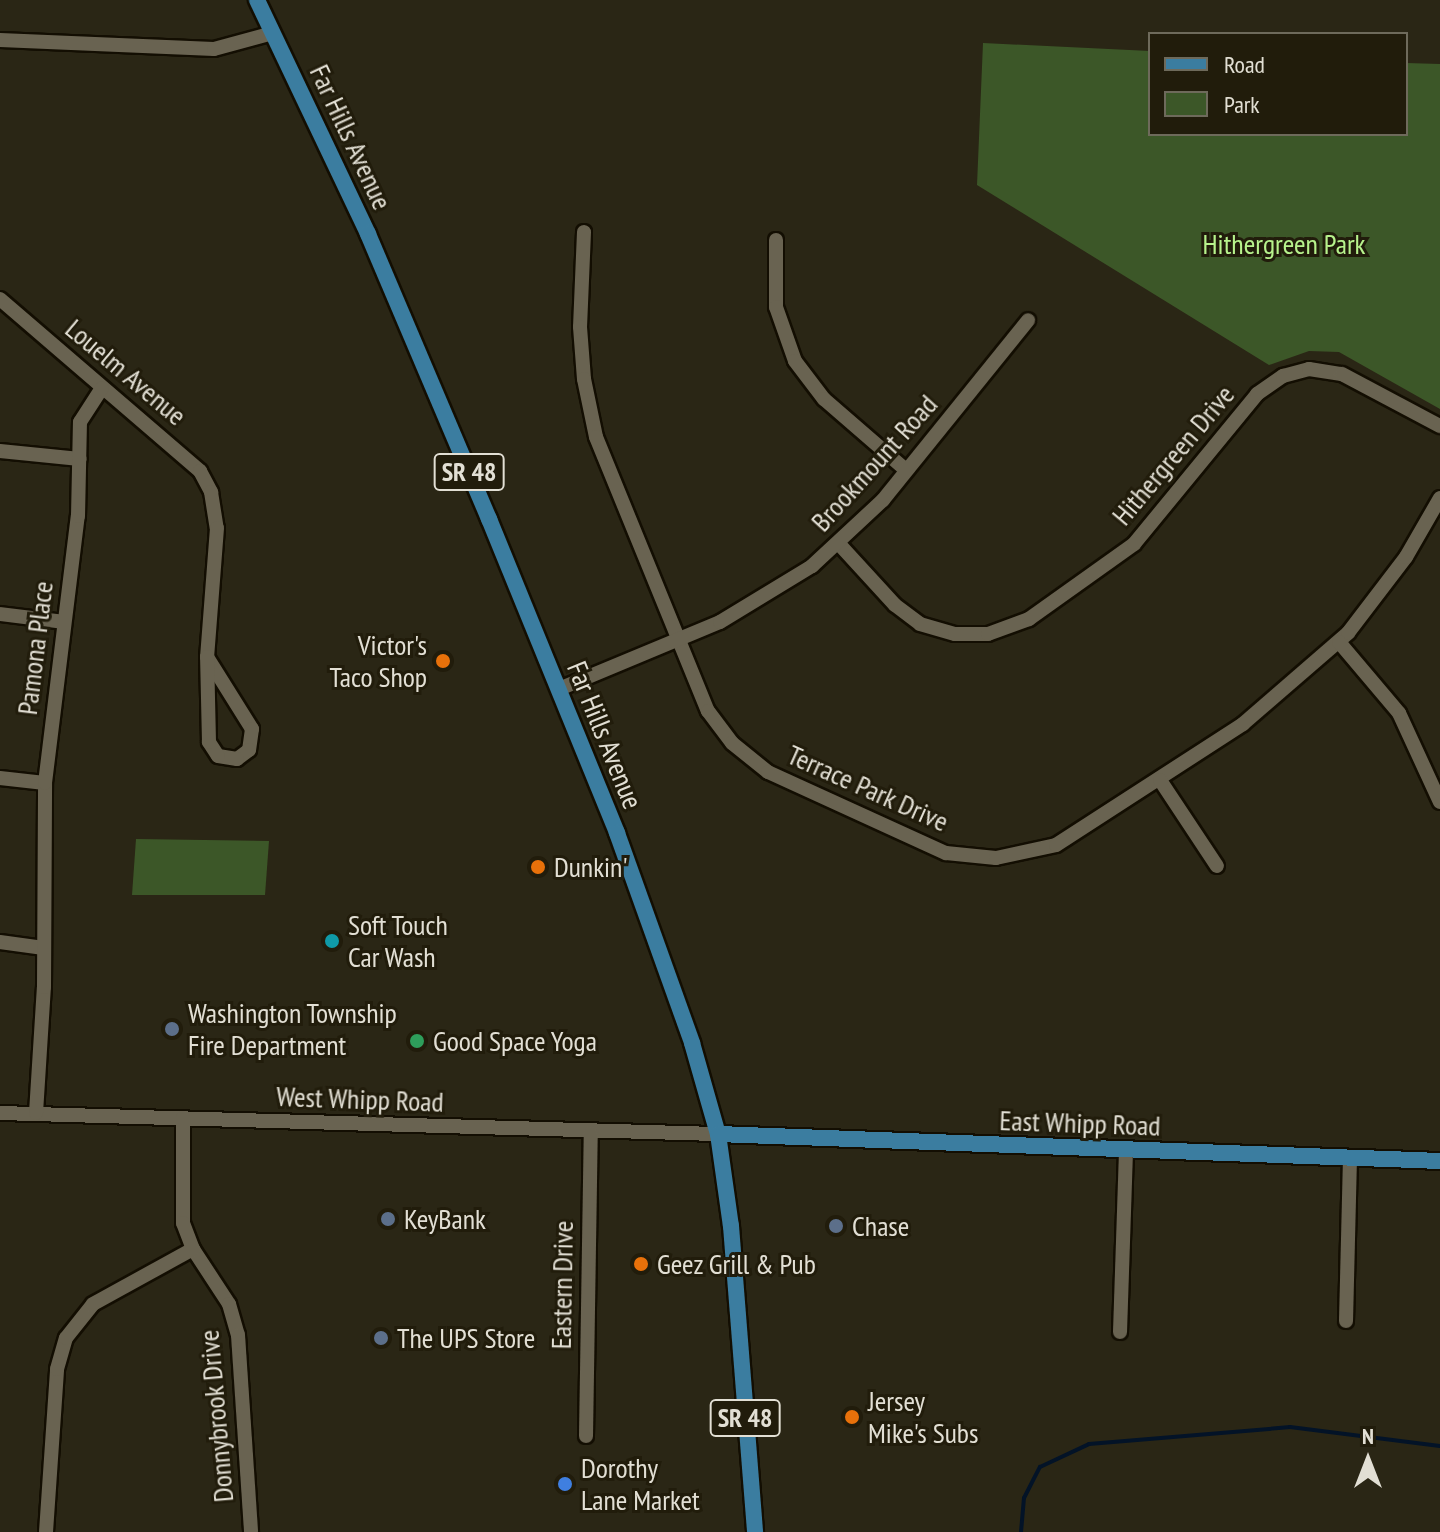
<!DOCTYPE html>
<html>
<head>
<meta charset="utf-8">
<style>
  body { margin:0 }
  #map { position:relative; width:1440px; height:1532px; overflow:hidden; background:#2a2615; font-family:"PT Sans Narrow",sans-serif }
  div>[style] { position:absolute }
  .green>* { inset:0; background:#3c5728 }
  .stream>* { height:4px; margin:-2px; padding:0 2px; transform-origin:2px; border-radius:2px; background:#031327 }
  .roads { filter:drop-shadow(2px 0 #130e02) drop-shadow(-2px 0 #130e02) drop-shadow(0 2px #130e02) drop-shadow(0 -2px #130e02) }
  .minor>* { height:14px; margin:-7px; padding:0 7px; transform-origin:7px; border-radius:7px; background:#696351 }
  .major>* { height:16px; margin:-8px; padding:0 8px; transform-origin:8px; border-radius:8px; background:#3b7da0 }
  .dots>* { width:22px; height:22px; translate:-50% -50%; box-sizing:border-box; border:4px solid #211c0b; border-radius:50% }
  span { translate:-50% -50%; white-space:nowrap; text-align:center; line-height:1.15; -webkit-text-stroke:6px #211c0b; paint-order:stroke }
  .shield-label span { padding:2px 6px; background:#211c0b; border:2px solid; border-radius:6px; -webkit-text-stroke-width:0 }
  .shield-label { font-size:26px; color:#e2dfd4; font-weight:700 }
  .street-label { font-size:28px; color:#e2dfd4 }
  .park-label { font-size:28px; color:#b7f28c }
  .poi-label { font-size:28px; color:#e2dfd4 }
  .right { translate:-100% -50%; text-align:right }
  .left { translate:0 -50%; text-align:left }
  .legend { position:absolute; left:1148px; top:32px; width:260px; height:104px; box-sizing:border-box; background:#211c0b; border:2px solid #6e6a5b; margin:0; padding:10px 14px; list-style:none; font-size:24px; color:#e2dfd4 }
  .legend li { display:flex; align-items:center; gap:16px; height:40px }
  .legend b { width:40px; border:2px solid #6e6a5b }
  .north { position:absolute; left:1328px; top:1420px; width:80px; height:80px; -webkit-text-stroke:6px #211c0b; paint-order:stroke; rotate:0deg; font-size:22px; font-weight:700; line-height:32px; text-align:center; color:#e2dfd4 }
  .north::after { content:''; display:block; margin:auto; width:28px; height:36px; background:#e2dfd4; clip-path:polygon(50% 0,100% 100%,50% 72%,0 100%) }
</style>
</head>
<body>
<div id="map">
  <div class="green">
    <div style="clip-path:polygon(983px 43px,1150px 51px,1150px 134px,1406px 134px,1406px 63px,1440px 64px,1440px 409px,1339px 352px,1309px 351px,1269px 365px,977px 185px)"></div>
    <div style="clip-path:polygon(136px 839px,269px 841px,265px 895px,132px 895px)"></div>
  </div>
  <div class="stream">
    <div style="left:1021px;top:1532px;width:34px;rotate:-85deg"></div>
    <div style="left:1024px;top:1498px;width:35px;rotate:-63deg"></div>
    <div style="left:1040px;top:1467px;width:54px;rotate:-25.1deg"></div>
    <div style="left:1089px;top:1444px;width:202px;rotate:-4.8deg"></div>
    <div style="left:1290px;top:1427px;width:151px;rotate:7.2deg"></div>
  </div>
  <div class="roads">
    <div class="minor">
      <div style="left:0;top:40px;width:214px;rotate:2.4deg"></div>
      <div style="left:214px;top:49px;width:61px;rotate:-15.2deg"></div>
      <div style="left:584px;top:232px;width:95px;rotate:92.4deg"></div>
      <div style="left:580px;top:327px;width:52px;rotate:85.6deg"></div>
      <div style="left:584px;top:379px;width:59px;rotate:78.3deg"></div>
      <div style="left:596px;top:437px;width:296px;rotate:67.8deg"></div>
      <div style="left:708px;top:711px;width:40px;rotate:53deg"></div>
      <div style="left:732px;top:743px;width:46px;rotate:38.9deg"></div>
      <div style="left:768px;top:772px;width:196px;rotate:24.5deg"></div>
      <div style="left:946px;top:853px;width:50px;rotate:5.7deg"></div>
      <div style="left:996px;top:858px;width:61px;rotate:-12.2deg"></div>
      <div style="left:1056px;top:845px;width:223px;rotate:-32.9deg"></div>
      <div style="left:1243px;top:724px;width:139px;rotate:-40.9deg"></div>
      <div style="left:1348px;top:633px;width:96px;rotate:-52.7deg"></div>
      <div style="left:1406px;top:557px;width:68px;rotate:-60deg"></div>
      <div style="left:776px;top:240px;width:67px;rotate:90deg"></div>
      <div style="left:776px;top:307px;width:57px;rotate:70.6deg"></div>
      <div style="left:795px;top:361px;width:48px;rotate:52.7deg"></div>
      <div style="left:824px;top:399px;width:108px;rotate:40.9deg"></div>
      <div style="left:0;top:299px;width:264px;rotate:40.7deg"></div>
      <div style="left:200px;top:471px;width:24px;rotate:62deg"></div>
      <div style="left:211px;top:492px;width:36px;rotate:81deg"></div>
      <div style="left:217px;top:528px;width:129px;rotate:94.4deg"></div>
      <div style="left:0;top:451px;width:80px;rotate:5.7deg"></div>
      <div style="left:840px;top:545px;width:81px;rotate:47.5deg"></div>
      <div style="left:895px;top:605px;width:31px;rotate:37deg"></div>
      <div style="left:920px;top:624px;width:36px;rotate:16deg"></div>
      <div style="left:955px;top:634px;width:33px"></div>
      <div style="left:988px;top:634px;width:44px;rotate:-20.1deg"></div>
      <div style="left:1029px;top:619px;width:129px;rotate:-35.5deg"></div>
      <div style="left:1134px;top:544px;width:194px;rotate:-50.6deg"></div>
      <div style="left:1257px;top:394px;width:32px;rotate:-35deg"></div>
      <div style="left:1283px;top:376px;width:27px;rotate:-15deg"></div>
      <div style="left:1309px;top:369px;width:33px;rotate:9deg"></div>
      <div style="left:1342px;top:374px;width:111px;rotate:28deg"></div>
      <div style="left:0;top:614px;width:64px;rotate:7.1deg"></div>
      <div style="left:1339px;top:642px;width:93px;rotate:49.8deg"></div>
      <div style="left:1399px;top:713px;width:98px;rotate:65.3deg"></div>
      <div style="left:207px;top:657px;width:85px;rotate:58deg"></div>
      <div style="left:252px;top:729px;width:21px;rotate:98deg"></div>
      <div style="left:249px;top:750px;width:15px;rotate:143deg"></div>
      <div style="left:237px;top:759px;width:19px;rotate:-171deg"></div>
      <div style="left:218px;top:756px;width:17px;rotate:-123deg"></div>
      <div style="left:209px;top:742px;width:85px;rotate:-91.3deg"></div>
      <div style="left:559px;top:689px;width:174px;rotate:-22.6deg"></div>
      <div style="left:720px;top:622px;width:108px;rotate:-31.3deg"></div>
      <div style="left:812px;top:566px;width:97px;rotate:-42.9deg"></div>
      <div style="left:883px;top:500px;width:231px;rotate:-51.1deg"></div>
      <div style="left:0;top:778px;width:45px;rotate:6.3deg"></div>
      <div style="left:1160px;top:780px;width:103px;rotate:56.5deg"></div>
      <div style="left:0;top:942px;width:44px;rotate:7.8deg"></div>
      <div style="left:0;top:1113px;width:718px;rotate:1.68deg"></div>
      <div style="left:36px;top:1113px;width:126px;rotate:-86.4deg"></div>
      <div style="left:44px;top:987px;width:204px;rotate:-89.7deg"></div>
      <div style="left:45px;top:783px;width:269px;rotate:-83deg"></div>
      <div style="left:78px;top:516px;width:94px;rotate:-88.8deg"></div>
      <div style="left:80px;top:422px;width:40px;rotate:-57.1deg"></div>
      <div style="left:183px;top:1118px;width:105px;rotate:90deg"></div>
      <div style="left:183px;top:1223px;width:28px;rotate:69deg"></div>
      <div style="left:193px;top:1249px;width:66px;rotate:56.8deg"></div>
      <div style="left:229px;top:1304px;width:32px;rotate:74deg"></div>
      <div style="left:238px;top:1335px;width:197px;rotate:86.2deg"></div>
      <div style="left:1346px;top:1321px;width:163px;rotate:-88.6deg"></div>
      <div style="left:1120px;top:1332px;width:181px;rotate:-88.1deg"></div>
      <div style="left:586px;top:1436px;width:303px;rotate:-89.1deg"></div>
      <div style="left:46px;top:1532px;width:163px;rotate:-86.1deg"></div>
      <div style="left:57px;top:1369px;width:32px;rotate:-74deg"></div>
      <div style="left:66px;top:1338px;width:43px;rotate:-51.5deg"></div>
      <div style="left:93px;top:1304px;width:114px;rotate:-28.8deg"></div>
    </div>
    <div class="major">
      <div style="left:257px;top:0;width:259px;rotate:64.6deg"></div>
      <div style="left:368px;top:234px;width:310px;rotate:67deg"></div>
      <div style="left:489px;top:519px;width:339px;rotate:67.8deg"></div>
      <div style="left:617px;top:833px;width:223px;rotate:70.3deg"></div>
      <div style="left:692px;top:1043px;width:95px;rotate:74.1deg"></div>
      <div style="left:718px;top:1134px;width:93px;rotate:82deg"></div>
      <div style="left:731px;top:1226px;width:307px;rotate:85.5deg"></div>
      <div style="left:718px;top:1134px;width:723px;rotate:2.14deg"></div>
    </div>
  </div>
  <div class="dots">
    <div style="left:443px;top:661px;background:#e8710a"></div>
    <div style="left:538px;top:867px;background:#e8710a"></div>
    <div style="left:332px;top:941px;background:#0f9aa8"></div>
    <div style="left:172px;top:1029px;background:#5c6f8a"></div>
    <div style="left:417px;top:1041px;background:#2e9e5b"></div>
    <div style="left:388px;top:1219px;background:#5c6f8a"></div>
    <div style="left:836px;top:1226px;background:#5c6f8a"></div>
    <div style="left:641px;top:1264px;background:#e8710a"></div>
    <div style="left:381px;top:1338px;background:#5c6f8a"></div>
    <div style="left:852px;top:1417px;background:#e8710a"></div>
    <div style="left:565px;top:1484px;background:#3f7fe0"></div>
  </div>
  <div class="shield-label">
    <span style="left:469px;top:472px">SR 48</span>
    <span style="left:745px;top:1418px">SR 48</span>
  </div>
  <div class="street-label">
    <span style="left:351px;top:137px;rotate:65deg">Far Hills Avenue</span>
    <span style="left:126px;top:372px;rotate:40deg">Louelm Avenue</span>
    <span style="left:1173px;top:455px;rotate:-50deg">Hithergreen Drive</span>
    <span style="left:874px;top:463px;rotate:-48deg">Brookmount Road</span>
    <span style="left:35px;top:648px;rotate:-83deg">Pamona Place</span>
    <span style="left:605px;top:735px;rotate:68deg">Far Hills Avenue</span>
    <span style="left:868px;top:788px;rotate:24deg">Terrace Park Drive</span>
    <span style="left:360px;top:1099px;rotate:2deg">West Whipp Road</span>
    <span style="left:1080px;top:1123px;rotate:2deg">East Whipp Road</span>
    <span style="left:562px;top:1285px;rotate:-89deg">Eastern Drive</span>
    <span style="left:216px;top:1416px;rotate:-95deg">Donnybrook Drive</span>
  </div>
  <div class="park-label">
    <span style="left:1284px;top:244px">Hithergreen Park</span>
  </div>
  <div class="poi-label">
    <span class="right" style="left:427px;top:661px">Victor's<br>Taco Shop</span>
    <span class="left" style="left:554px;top:867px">Dunkin'</span>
    <span class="left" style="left:348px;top:941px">Soft Touch<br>Car Wash</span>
    <span class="left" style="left:188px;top:1029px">Washington Township<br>Fire Department</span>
    <span class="left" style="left:433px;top:1041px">Good Space Yoga</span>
    <span class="left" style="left:404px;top:1219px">KeyBank</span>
    <span class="left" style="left:852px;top:1226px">Chase</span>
    <span class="left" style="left:657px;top:1264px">Geez Grill &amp; Pub</span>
    <span class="left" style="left:397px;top:1338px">The UPS Store</span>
    <span class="left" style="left:868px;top:1417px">Jersey<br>Mike's Subs</span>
    <span class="left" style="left:581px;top:1484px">Dorothy<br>Lane Market</span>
  </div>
  <ul class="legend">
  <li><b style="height:10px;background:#3b7da0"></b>Road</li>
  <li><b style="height:22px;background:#3c5728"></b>Park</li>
  </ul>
  <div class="north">N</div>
</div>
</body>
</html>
